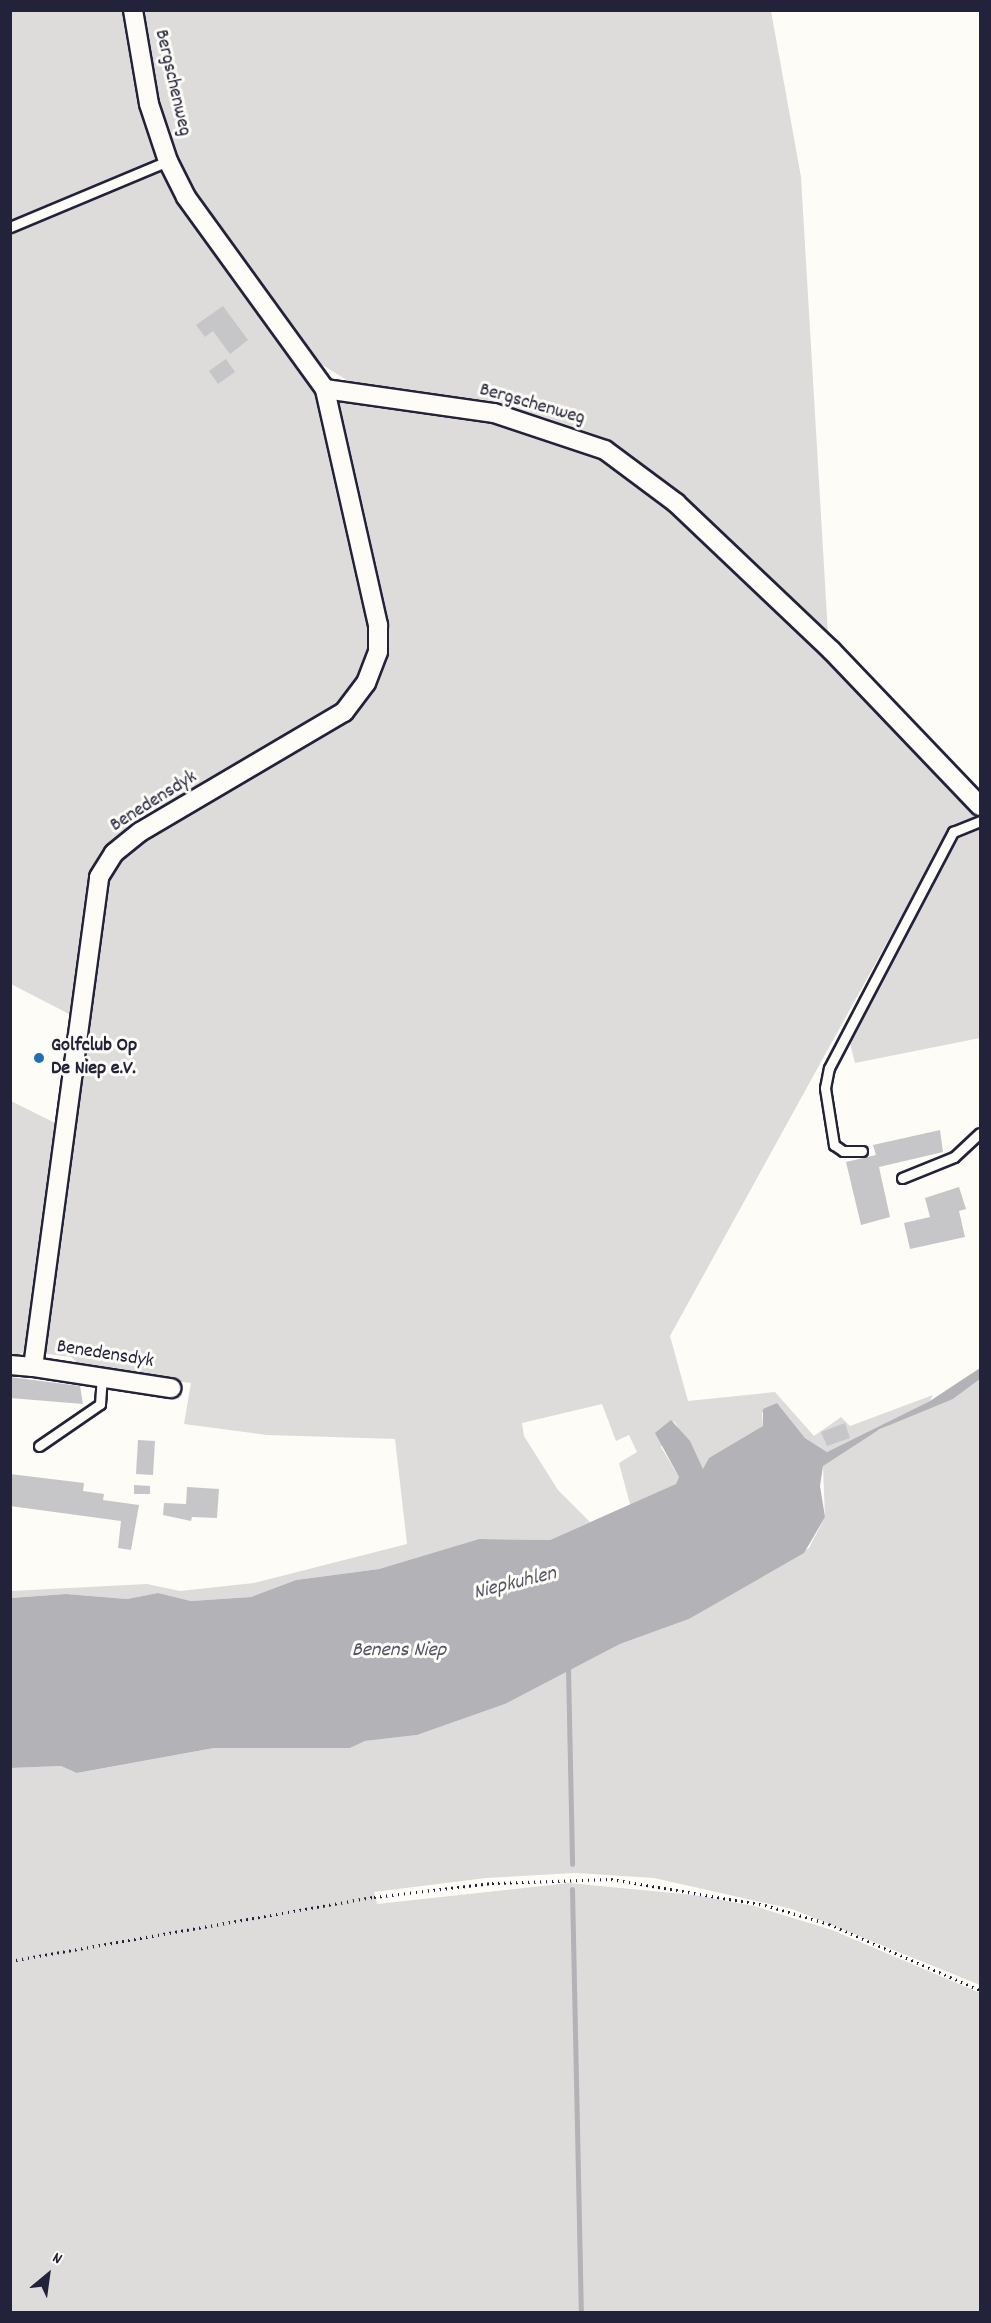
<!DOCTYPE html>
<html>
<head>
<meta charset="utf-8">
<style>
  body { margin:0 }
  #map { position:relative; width:991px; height:2323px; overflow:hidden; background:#fdfcf7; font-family:Dekko,sans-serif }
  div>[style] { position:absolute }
  .green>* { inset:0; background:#dddcdb }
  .water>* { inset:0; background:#b2b2b7 }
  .stream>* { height:5px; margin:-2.5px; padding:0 2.5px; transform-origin:2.5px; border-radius:2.5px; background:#b2b2b7 }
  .building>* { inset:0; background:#c6c6c8 }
  .path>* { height:3px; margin-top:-1.5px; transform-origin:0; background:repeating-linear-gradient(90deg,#22223b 0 1.5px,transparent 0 6px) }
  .roads { filter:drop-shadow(2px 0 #22223b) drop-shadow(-2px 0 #22223b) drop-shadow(0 2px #22223b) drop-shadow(0 -2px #22223b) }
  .service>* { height:9px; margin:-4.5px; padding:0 4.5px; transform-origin:4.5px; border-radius:4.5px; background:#fdfcf7 }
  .minor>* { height:18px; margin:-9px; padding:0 9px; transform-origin:9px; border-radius:9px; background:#fdfcf7 }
  .dots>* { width:16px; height:16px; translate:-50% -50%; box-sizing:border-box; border:3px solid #fdfcf7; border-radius:50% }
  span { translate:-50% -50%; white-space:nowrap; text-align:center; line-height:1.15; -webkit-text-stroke:6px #fdfcf7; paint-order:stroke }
  .street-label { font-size:20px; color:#22223b }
  .poi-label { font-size:20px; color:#22223b; font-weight:700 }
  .left { translate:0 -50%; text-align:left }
  .water-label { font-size:21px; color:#545466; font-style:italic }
  .frame { position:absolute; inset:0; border:12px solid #22223b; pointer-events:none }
  .north { position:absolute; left:18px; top:2245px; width:60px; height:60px; -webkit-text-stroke:4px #fdfcf7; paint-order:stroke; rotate:29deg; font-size:16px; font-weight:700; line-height:24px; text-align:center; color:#22223b }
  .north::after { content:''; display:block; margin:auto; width:21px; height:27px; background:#22223b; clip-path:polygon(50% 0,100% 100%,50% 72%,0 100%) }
</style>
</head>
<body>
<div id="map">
  <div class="green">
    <div style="clip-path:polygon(11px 11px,126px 11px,179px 202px,320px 389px,317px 398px,494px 423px,600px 456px,671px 509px,829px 656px,980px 816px,953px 825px,940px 846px,670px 1336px,688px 1401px,775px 1392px,814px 1436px,841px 1417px,850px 1426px,933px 1395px,930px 1401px,827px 1452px,805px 1438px,777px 1403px,762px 1413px,763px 1426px,703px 1469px,674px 1421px,661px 1447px,679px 1477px,676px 1484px,631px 1508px,619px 1463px,637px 1452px,629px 1435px,616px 1441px,602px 1404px,522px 1423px,524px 1436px,558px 1490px,590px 1522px,550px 1540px,479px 1539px,379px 1569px,296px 1580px,251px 1597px,191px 1601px,158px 1593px,127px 1599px,66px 1594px,11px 1598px,11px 1591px,147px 1584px,180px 1591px,254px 1583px,407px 1544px,395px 1439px,267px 1435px,184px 1424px,191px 1383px,86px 1370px,71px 1357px,25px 1351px,11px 1358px,11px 1101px,61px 1126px,71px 1015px,11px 984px)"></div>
    <div style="clip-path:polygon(141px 11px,771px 11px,801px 177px,828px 634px,682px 498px,608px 444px,358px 387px,303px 353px,193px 196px,174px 159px,156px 102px)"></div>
    <div style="clip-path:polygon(980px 828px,980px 1038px,855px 1063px,849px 1039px,954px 841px)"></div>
    <div style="clip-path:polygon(980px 1379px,980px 1985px,792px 1909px,654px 1878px,575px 1873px,486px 1878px,374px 1892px,377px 1904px,569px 1883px,694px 1895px,754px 1906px,832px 1930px,980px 1993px,980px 2312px,11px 2312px,11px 1768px,61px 1766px,78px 1773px,214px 1748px,350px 1748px,365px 1741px,417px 1735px,505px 1704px,620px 1644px,689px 1619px,809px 1548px,825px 1517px,823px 1466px,839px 1451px,915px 1411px,953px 1399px)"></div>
  </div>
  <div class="water">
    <div style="clip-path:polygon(980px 1368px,980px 1379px,953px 1399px,880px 1429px,823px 1466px,820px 1486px,825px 1517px,804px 1553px,689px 1619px,620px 1644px,505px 1704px,417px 1735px,365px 1741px,350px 1748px,214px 1748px,77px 1773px,61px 1766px,11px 1768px,11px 1598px,66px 1594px,127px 1599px,158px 1593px,191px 1601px,251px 1597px,296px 1580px,379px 1569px,479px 1539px,550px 1540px,676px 1484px,679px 1477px,655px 1433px,671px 1420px,690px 1441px,703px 1469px,709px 1458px,763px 1426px,763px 1409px,777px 1403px,805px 1438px,827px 1452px,930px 1401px)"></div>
  </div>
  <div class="stream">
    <div style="left:568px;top:1668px;width:196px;rotate:88.8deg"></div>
    <div style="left:572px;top:1889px;width:423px;rotate:88.8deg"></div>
  </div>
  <div class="building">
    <div style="clip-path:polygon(223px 306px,248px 340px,230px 354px,213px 331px,205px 337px,196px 325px)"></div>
    <div style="clip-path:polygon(226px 359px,235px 372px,218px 384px,209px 371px)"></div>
    <div style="clip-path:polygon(940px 1130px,943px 1152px,879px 1167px,890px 1217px,861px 1225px,846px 1162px,876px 1155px,873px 1145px)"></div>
    <div style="clip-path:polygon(959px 1187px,966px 1209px,959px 1211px,965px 1237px,910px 1249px,904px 1223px,930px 1217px,925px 1198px)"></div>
    <div style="clip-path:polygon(10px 1377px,80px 1386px,83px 1404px,10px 1398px)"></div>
    <div style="clip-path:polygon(845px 1423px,850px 1438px,827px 1446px,821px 1432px)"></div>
    <div style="clip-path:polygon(138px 1440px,155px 1441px,153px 1475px,136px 1474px)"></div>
    <div style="clip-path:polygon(10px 1474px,84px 1483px,83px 1491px,104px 1494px,103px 1500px,139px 1505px,131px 1550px,118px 1548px,121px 1521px,10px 1506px)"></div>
    <div style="clip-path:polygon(134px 1485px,150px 1486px,150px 1494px,134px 1494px)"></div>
    <div style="clip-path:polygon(187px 1487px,219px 1489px,217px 1518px,192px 1517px,191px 1521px,163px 1515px,164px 1503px,186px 1504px)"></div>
  </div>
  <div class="path">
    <div style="left:10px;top:1961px;width:370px;rotate:-10deg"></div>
    <div style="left:374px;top:1897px;width:119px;rotate:-6.8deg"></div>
    <div style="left:492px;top:1883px;width:119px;rotate:-1.9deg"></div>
    <div style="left:611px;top:1879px;width:156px;rotate:9.6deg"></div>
    <div style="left:765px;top:1905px;width:67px;rotate:16.5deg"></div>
    <div style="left:829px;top:1924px;width:165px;rotate:23.6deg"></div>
  </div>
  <div class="roads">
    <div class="service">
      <div style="left:10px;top:227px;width:171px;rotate:-22.7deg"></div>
      <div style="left:862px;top:1151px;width:19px;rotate:180deg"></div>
      <div style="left:843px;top:1151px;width:11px;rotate:-146deg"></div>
      <div style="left:834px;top:1145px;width:58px;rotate:-99deg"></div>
      <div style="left:825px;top:1088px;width:20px;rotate:-79deg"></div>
      <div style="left:829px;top:1068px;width:267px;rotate:-62.3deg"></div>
      <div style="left:953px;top:832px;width:29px;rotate:-22deg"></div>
      <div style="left:902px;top:1178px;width:56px;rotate:-22deg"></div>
      <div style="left:954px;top:1157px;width:35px;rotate:-43deg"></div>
      <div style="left:39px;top:1446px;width:74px;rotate:-34.5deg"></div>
      <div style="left:100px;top:1404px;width:27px;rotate:-86deg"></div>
    </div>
    <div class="minor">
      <div style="left:133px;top:10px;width:95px;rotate:80.3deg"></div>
      <div style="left:149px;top:104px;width:60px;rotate:71.6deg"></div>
      <div style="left:168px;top:161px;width:40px;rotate:63.4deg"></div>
      <div style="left:186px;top:197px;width:237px;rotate:54.1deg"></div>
      <div style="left:325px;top:389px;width:171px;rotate:8.1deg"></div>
      <div style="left:494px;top:413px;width:117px;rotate:18.4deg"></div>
      <div style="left:605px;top:450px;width:89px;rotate:36.7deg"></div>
      <div style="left:676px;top:503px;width:214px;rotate:43.5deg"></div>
      <div style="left:831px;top:650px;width:216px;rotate:46.3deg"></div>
      <div style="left:10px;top:1365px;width:23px;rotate:5deg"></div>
      <div style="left:33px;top:1367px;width:494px;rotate:-82.3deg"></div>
      <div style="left:99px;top:877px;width:28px;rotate:-58deg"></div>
      <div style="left:114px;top:853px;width:33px;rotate:-39deg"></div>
      <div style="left:140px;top:832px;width:237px;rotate:-30.5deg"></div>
      <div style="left:344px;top:712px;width:36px;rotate:-53deg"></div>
      <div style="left:366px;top:683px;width:33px;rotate:-69deg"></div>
      <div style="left:378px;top:652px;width:27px;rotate:-90deg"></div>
      <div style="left:378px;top:625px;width:242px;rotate:-102.7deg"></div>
      <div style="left:33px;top:1367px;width:140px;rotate:8.7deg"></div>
    </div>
  </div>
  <div class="dots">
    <div style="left:39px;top:1058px;background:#1f6fb2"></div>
  </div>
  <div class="street-label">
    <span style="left:172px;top:83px;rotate:77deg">Bergschenweg</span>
    <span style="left:532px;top:405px;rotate:16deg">Bergschenweg</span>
    <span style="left:154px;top:802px;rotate:-32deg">Benedensdyk</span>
    <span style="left:105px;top:1355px;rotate:9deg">Benedensdyk</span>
  </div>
  <div class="poi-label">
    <span class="left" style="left:51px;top:1058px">Golfclub Op<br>De Niep e.V.</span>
  </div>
  <div class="water-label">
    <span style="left:515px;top:1584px;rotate:-14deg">Niepkuhlen</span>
    <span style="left:399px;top:1651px">Benens Niep</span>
  </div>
  <div class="frame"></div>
  <div class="north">N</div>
</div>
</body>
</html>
